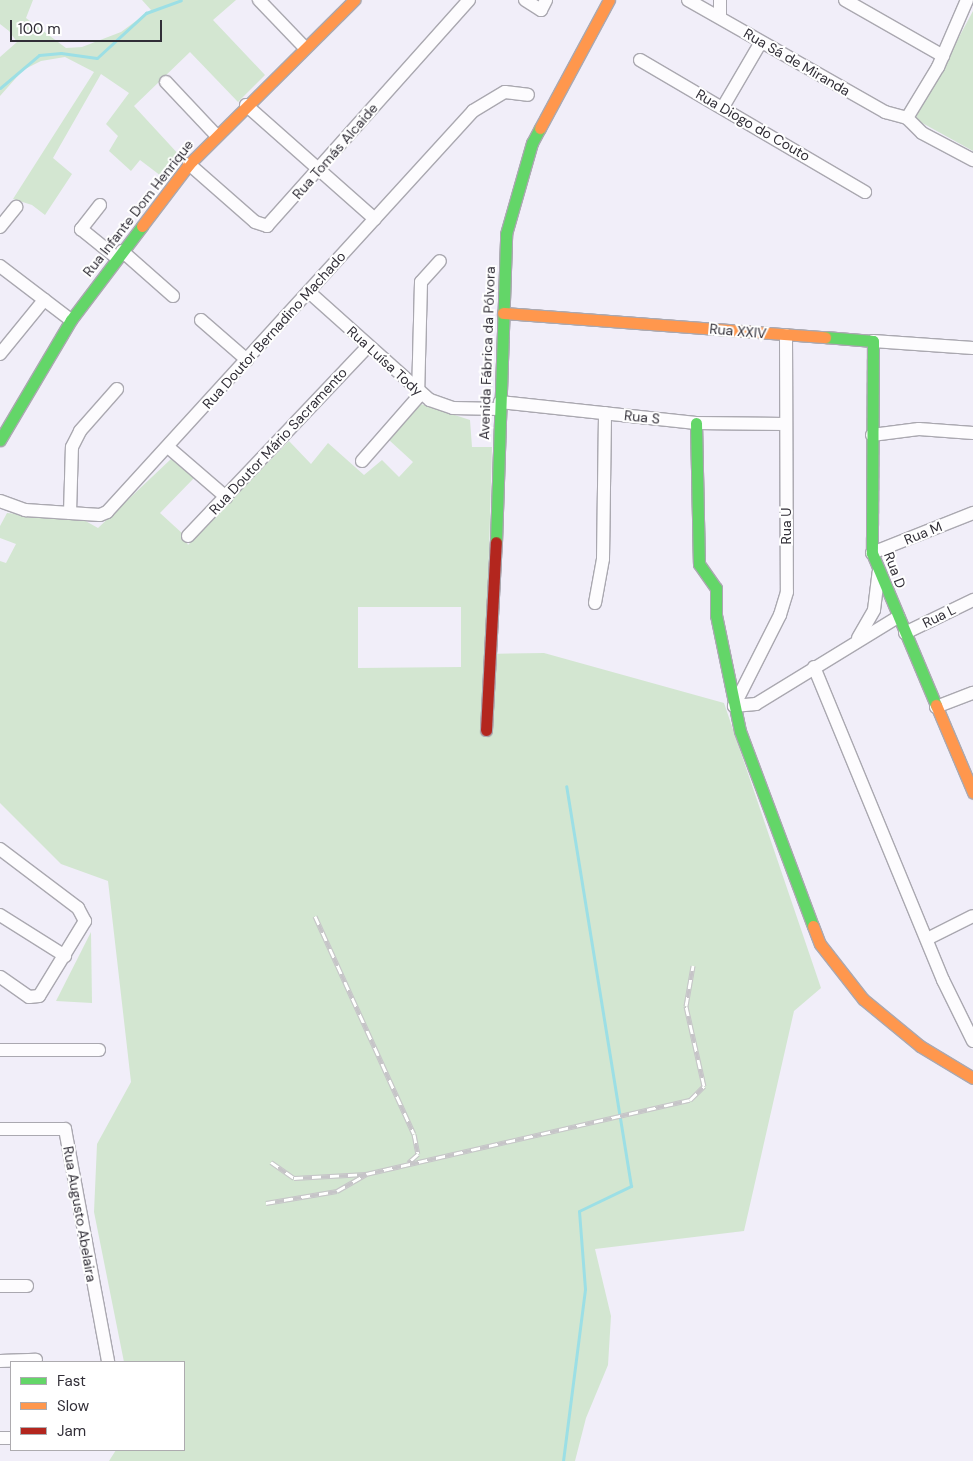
<!DOCTYPE html>
<html>
<head>
<meta charset="utf-8">
<style>
  body { margin:0 }
  #map { position:relative; width:973px; height:1461px; overflow:hidden; background:#f1eef9; font-family:"DM Sans",sans-serif }
  div>[style] { position:absolute }
  .green>* { inset:0; background:#d3e6d1 }
  .stream>* { height:3px; margin:-1.5px; padding:0 1.5px; transform-origin:1.5px; border-radius:1.5px; background:#9cdfe5 }
  .roads { filter:drop-shadow(1px 0 #aaa8b0) drop-shadow(-1px 0 #aaa8b0) drop-shadow(0 1px #aaa8b0) drop-shadow(0 -1px #aaa8b0) }
  .street>* { height:12px; margin:-6px; padding:0 6px; transform-origin:6px; border-radius:6px; background:#fdfcfe }
  .fast>* { height:11px; margin:-5.5px; padding:0 5.5px; transform-origin:5.5px; border-radius:5.5px; background:#63d668 }
  .slow>* { height:11px; margin:-5.5px; padding:0 5.5px; transform-origin:5.5px; border-radius:5.5px; background:#ff974d }
  .jam>* { height:11px; margin:-5.5px; padding:0 5.5px; transform-origin:5.5px; border-radius:5.5px; background:#b3261e }
  .rail>* { height:5px; margin-top:-2.5px; transform-origin:0; background:repeating-linear-gradient(90deg,#fff 0 9px,#c6c4c8 0 18px); box-sizing:border-box; border-block:1px solid #c6c4c8 }
  span { translate:-50% -50%; white-space:nowrap; text-align:center; line-height:1.15; -webkit-text-stroke:4px #fff; paint-order:stroke }
  .street-label { font-size:14px; color:#312e37 }
  .legend { position:absolute; left:10px; top:1361px; width:175px; height:90px; box-sizing:border-box; background:#fff; border:1px solid #adabaf; margin:0; padding:6px 9px; list-style:none; font-size:15px; color:#312e37 }
  .legend li { display:flex; align-items:center; gap:10px; height:25px }
  .legend b { width:25px; border:1px solid #adabaf }
  .scale { position:absolute; left:10px; top:20px; width:152px; height:22px; box-sizing:border-box; border:2px solid #312e37; border-top:0; padding-left:6px; font-size:15px; line-height:18px; white-space:nowrap; color:#312e37; -webkit-text-stroke:4px #fff; paint-order:stroke }
</style>
</head>
<body>
<div id="map">
  <div class="green">
    <div style="clip-path:polygon(0 0,56px 0,33px 0,26px 18px,66px 48px,82px 47px,121px 32px,151px 10px,142px 0,236px 0,213px 20px,265px 75px,238px 102px,190px 52px,134px 106px,181px 157px,165px 179px,140px 160px,131px 171px,109px 151px,118px 136px,106px 124px,129px 93px,101px 74px,53px 158px,72px 174px,45px 215px,32px 205px,13px 199px,94px 72px,65px 57px,41px 61px,23px 70px,0 96px,0 57px,17px 42px,9px 31px,0 24px)"></div>
    <div style="clip-path:polygon(973px 11px,973px 151px,915px 119px)"></div>
    <div style="clip-path:polygon(evenodd,421px 404px,470px 420px,472px 447px,492px 447px,486px 654px,544px 653px,724px 703px,821px 988px,794px 1011px,744px 1231px,595px 1249px,611px 1316px,608px 1365px,586px 1418px,575px 1461px,109px 1461px,116px 1450px,184px 1450px,184px 1362px,124px 1362px,94px 1212px,97px 1144px,131px 1082px,108px 881px,61px 864px,0 803px,0 561px,6px 563px,16px 544px,0 538px,0 526px,7px 513px,82px 519px,98px 528px,171px 459px,195px 477px,160px 513px,183px 534px,188px 545px,289px 441px,311px 464px,328px 443px,364px 475px,382px 460px,399px 477px,413px 462px,389px 440px,421px 404px,461px 607px,461px 667px,358px 668px,358px 607px,461px 607px)"></div>
    <div style="clip-path:polygon(91px 932px,92px 1003px,56px 1001px)"></div>
  </div>
  <div class="stream">
    <div style="left:0;top:88px;width:51px;rotate:-40.2deg"></div>
    <div style="left:39px;top:55px;width:22px;rotate:-5deg"></div>
    <div style="left:61px;top:53px;width:36px;rotate:8deg"></div>
    <div style="left:97px;top:58px;width:67px;rotate:-42.6deg"></div>
    <div style="left:146px;top:13px;width:37px;rotate:-20deg"></div>
    <div style="left:563px;top:1461px;width:173px;rotate:-82.7deg"></div>
    <div style="left:585px;top:1289px;width:78px;rotate:-94.4deg"></div>
    <div style="left:579px;top:1211px;width:58px;rotate:-25.7deg"></div>
    <div style="left:631px;top:1186px;width:405px;rotate:-99.2deg"></div>
  </div>
  <div class="roads">
    <div class="street">
      <div style="left:259px;top:0;width:66px;rotate:46.2deg"></div>
      <div style="left:525px;top:0;width:19px;rotate:32deg"></div>
      <div style="left:541px;top:10px;width:11px;rotate:-63deg"></div>
      <div style="left:688px;top:0;width:227px;rotate:29.6deg"></div>
      <div style="left:885px;top:112px;width:23px;rotate:15deg"></div>
      <div style="left:907px;top:118px;width:21px;rotate:45deg"></div>
      <div style="left:922px;top:133px;width:58px;rotate:27.9deg"></div>
      <div style="left:720px;top:0;width:17px;rotate:90deg"></div>
      <div style="left:845px;top:0;width:113px;rotate:29.7deg"></div>
      <div style="left:640px;top:60px;width:261px;rotate:30.4deg"></div>
      <div style="left:166px;top:82px;width:73px;rotate:46.7deg"></div>
      <div style="left:246px;top:105px;width:172px;rotate:41.5deg"></div>
      <div style="left:723px;top:107px;width:75px;rotate:-59.7deg"></div>
      <div style="left:907px;top:118px;width:60px;rotate:-58.7deg"></div>
      <div style="left:938px;top:67px;width:73px;rotate:-66.6deg"></div>
      <div style="left:189px;top:164px;width:88px;rotate:41.3deg"></div>
      <div style="left:255px;top:222px;width:13px;rotate:18deg"></div>
      <div style="left:267px;top:226px;width:303px;rotate:-48.2deg"></div>
      <div style="left:100px;top:205px;width:31px;rotate:128deg"></div>
      <div style="left:81px;top:229px;width:46px;rotate:38.9deg"></div>
      <div style="left:0;top:227px;width:26px;rotate:-51deg"></div>
      <div style="left:122px;top:251px;width:68px;rotate:41.4deg"></div>
      <div style="left:0;top:266px;width:89px;rotate:37.3deg"></div>
      <div style="left:309px;top:292px;width:162px;rotate:41.8deg"></div>
      <div style="left:430px;top:400px;width:24px;rotate:19deg"></div>
      <div style="left:453px;top:408px;width:47px;rotate:1.2deg"></div>
      <div style="left:201px;top:320px;width:61px;rotate:41deg"></div>
      <div style="left:786px;top:335px;width:257px;rotate:89.8deg"></div>
      <div style="left:787px;top:592px;width:24px;rotate:107deg"></div>
      <div style="left:780px;top:615px;width:102px;rotate:116.8deg"></div>
      <div style="left:734px;top:706px;width:22px;rotate:-5deg"></div>
      <div style="left:756px;top:704px;width:167px;rotate:-31.5deg"></div>
      <div style="left:873px;top:341px;width:100px;rotate:4deg"></div>
      <div style="left:0;top:354px;width:70px;rotate:-50.8deg"></div>
      <div style="left:500px;top:402px;width:197px;rotate:6.1deg"></div>
      <div style="left:696px;top:423px;width:89px;rotate:0.6deg"></div>
      <div style="left:872px;top:435px;width:47px;rotate:-7.3deg"></div>
      <div style="left:919px;top:429px;width:54px;rotate:4.2deg"></div>
      <div style="left:168px;top:447px;width:77px;rotate:40.8deg"></div>
      <div style="left:362px;top:461px;width:85px;rotate:-48.8deg"></div>
      <div style="left:418px;top:397px;width:115px;rotate:-88.5deg"></div>
      <div style="left:421px;top:282px;width:28px;rotate:-48deg"></div>
      <div style="left:0;top:501px;width:27px;rotate:20deg"></div>
      <div style="left:25px;top:510px;width:75px;rotate:3.8deg"></div>
      <div style="left:100px;top:515px;width:8px;rotate:-23deg"></div>
      <div style="left:107px;top:512px;width:543px;rotate:-47.61deg"></div>
      <div style="left:473px;top:111px;width:37px;rotate:-31deg"></div>
      <div style="left:505px;top:92px;width:23px;rotate:7deg"></div>
      <div style="left:70px;top:513px;width:66px;rotate:-88.3deg"></div>
      <div style="left:72px;top:447px;width:18px;rotate:-63deg"></div>
      <div style="left:80px;top:431px;width:56px;rotate:-48.6deg"></div>
      <div style="left:188px;top:536px;width:262px;rotate:-46.5deg"></div>
      <div style="left:872px;top:553px;width:109px;rotate:-21.6deg"></div>
      <div style="left:595px;top:603px;width:45px;rotate:-79.7deg"></div>
      <div style="left:603px;top:559px;width:146px;rotate:-89.2deg"></div>
      <div style="left:905px;top:633px;width:76px;rotate:-25.9deg"></div>
      <div style="left:858px;top:638px;width:32px;rotate:-60deg"></div>
      <div style="left:874px;top:610px;width:38px;rotate:-83deg"></div>
      <div style="left:814px;top:667px;width:339px;rotate:67.6deg"></div>
      <div style="left:943px;top:980px;width:68px;rotate:63.8deg"></div>
      <div style="left:936px;top:707px;width:40px;rotate:-21deg"></div>
      <div style="left:0;top:849px;width:98px;rotate:37.1deg"></div>
      <div style="left:78px;top:908px;width:15px;rotate:62deg"></div>
      <div style="left:85px;top:921px;width:88px;rotate:121.5deg"></div>
      <div style="left:39px;top:996px;width:10px;rotate:174deg"></div>
      <div style="left:29px;top:997px;width:35px;rotate:-145deg"></div>
      <div style="left:0;top:915px;width:77px;rotate:32.2deg"></div>
      <div style="left:927px;top:939px;width:51px;rotate:-26.6deg"></div>
      <div style="left:0;top:1050px;width:99px"></div>
      <div style="left:0;top:1129px;width:65px"></div>
      <div style="left:65px;top:1129px;width:237px;rotate:79.5deg"></div>
      <div style="left:0;top:1286px;width:27px"></div>
      <div style="left:0;top:1361px;width:36px;rotate:-2deg"></div>
      <div style="left:0;top:1438px;width:11px"></div>
    </div>
    <div class="fast">
      <div style="left:825px;top:337px;width:48px;rotate:4.8deg"></div>
      <div style="left:873px;top:341px;width:212px;rotate:90.3deg"></div>
      <div style="left:872px;top:553px;width:165px;rotate:67.2deg"></div>
      <div style="left:696px;top:423px;width:141px;rotate:88.8deg"></div>
      <div style="left:699px;top:564px;width:29px;rotate:55deg"></div>
      <div style="left:716px;top:588px;width:27px;rotate:90deg"></div>
      <div style="left:716px;top:615px;width:118px;rotate:78.3deg"></div>
      <div style="left:740px;top:731px;width:208px;rotate:69.5deg"></div>
      <div style="left:0;top:440px;width:139px;rotate:-59.4deg"></div>
      <div style="left:71px;top:320px;width:118px;rotate:-52.9deg"></div>
      <div style="left:496px;top:542px;width:308px;rotate:-88.1deg"></div>
      <div style="left:506px;top:234px;width:95px;rotate:-74.1deg"></div>
      <div style="left:532px;top:143px;width:17px;rotate:-62deg"></div>
    </div>
    <div class="slow">
      <div style="left:540px;top:128px;width:145px;rotate:-61.7deg"></div>
      <div style="left:142px;top:226px;width:78px;rotate:-52.8deg"></div>
      <div style="left:189px;top:164px;width:233px;rotate:-44.8deg"></div>
      <div style="left:503px;top:313px;width:323px;rotate:4.3deg"></div>
      <div style="left:936px;top:705px;width:95px;rotate:67deg"></div>
      <div style="left:813px;top:926px;width:19px;rotate:69deg"></div>
      <div style="left:820px;top:944px;width:70px;rotate:52deg"></div>
      <div style="left:863px;top:999px;width:74px;rotate:39.5deg"></div>
      <div style="left:920px;top:1046px;width:62px;rotate:31.1deg"></div>
    </div>
    <div class="jam">
      <div style="left:486px;top:730px;width:188px;rotate:-87deg"></div>
    </div>
  </div>
  <div class="rail">
    <div style="left:315px;top:916px;width:239px;rotate:65.6deg"></div>
    <div style="left:414px;top:1134px;width:20px;rotate:79deg"></div>
    <div style="left:418px;top:1154px;width:13px;rotate:138deg"></div>
    <div style="left:271px;top:1162px;width:28px;rotate:35deg"></div>
    <div style="left:294px;top:1178px;width:72px;rotate:-3.2deg"></div>
    <div style="left:366px;top:1174px;width:332px;rotate:-12.9deg"></div>
    <div style="left:690px;top:1100px;width:20px;rotate:-45deg"></div>
    <div style="left:704px;top:1086px;width:82px;rotate:-102.7deg"></div>
    <div style="left:686px;top:1006px;width:41px;rotate:-80.1deg"></div>
    <div style="left:266px;top:1203px;width:72px;rotate:-9.6deg"></div>
    <div style="left:337px;top:1191px;width:34px;rotate:-30deg"></div>
  </div>
  <div class="street-label">
    <span style="left:797px;top:62px;rotate:30deg">Rua Sá de Miranda</span>
    <span style="left:753px;top:125px;rotate:30deg">Rua Diogo do Couto</span>
    <span style="left:335px;top:151px;rotate:-49deg">Rua Tomás Alcaide</span>
    <span style="left:138px;top:208px;rotate:-52deg">Rua Infante Dom Henrique</span>
    <span style="left:274px;top:330px;rotate:-48deg">Rua Doutor Bernadino Machado</span>
    <span style="left:738px;top:331px;rotate:5deg">Rua XXIV</span>
    <span style="left:487px;top:353px;rotate:-88deg">Avenida Fábrica da Pólvora</span>
    <span style="left:385px;top:361px;rotate:42deg">Rua Luísa Tody</span>
    <span style="left:642px;top:417px;rotate:6deg">Rua S</span>
    <span style="left:278px;top:441px;rotate:-47deg">Rua Doutor Mário Sacramento</span>
    <span style="left:786px;top:526px;rotate:-90deg">Rua U</span>
    <span style="left:923px;top:533px;rotate:-22deg">Rua M</span>
    <span style="left:895px;top:570px;rotate:69deg">Rua D</span>
    <span style="left:939px;top:616px;rotate:-26deg">Rua L</span>
    <span style="left:80px;top:1214px;rotate:80deg">Rua Augusto Abelaira</span>
  </div>
  <ul class="legend">
  <li><b style="height:6px;background:#63d668"></b>Fast</li>
  <li><b style="height:6px;background:#ff974d"></b>Slow</li>
  <li><b style="height:6px;background:#b3261e"></b>Jam</li>
  </ul>
  <div class="scale">100 m</div>
</div>
</body>
</html>
